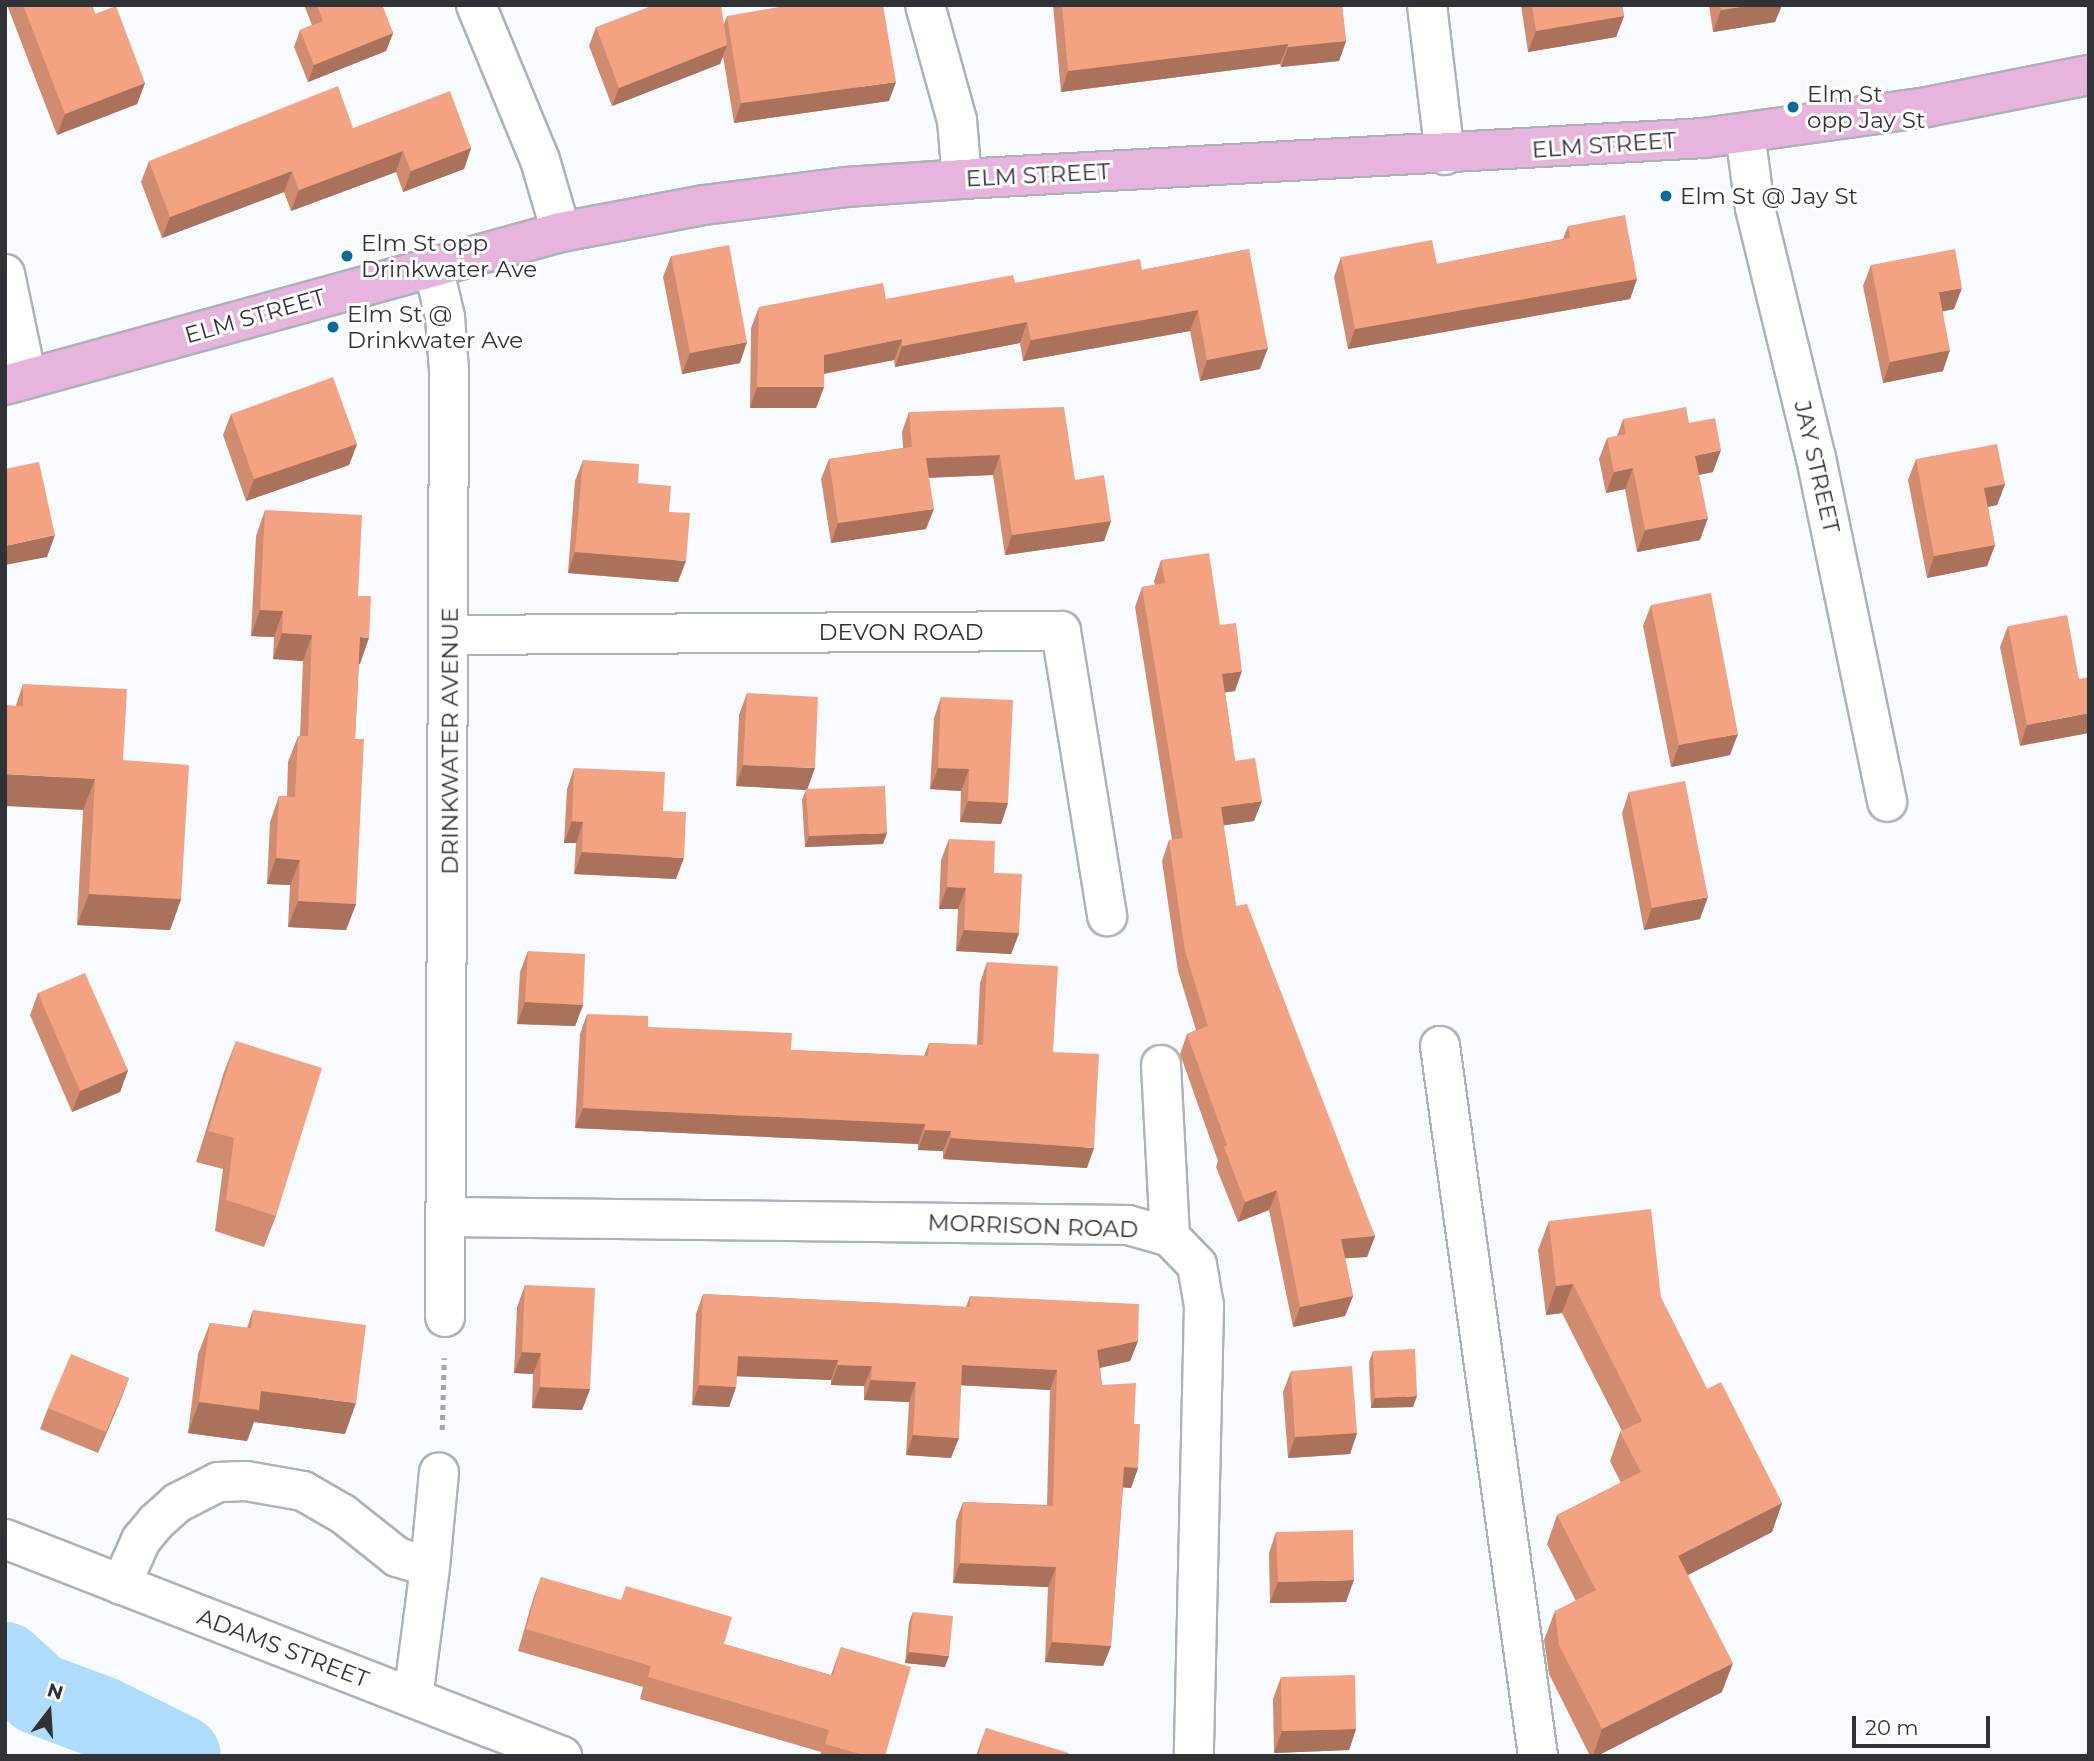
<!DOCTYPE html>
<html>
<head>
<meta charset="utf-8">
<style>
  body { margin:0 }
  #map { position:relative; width:2094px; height:1761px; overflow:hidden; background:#f7fafe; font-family:Montserrat,sans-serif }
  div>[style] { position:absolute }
  .river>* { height:82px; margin:-41px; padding:0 41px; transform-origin:41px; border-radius:41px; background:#afdcfc }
  .path>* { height:4.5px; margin-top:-2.25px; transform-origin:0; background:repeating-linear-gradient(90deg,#a2a5a9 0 5px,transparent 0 10px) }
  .roads { filter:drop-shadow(2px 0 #abb2ba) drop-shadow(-2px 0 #abb2ba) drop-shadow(0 2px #abb2ba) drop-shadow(0 -2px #abb2ba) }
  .minor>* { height:38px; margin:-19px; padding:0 19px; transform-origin:19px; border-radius:19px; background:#fff }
  .major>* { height:38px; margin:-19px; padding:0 19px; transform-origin:19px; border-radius:19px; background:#e7b4dd }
  .wall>* { inset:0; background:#d18c6f }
  .shaded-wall>* { inset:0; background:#aa725a }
  .building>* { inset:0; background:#f3a381 }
  .dots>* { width:19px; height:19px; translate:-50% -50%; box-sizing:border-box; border:4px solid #fff; border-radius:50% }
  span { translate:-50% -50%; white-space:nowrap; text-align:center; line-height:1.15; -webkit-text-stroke:6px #fff; paint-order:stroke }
  .poi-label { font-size:23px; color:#303236 }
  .left { translate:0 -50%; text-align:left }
  .street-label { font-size:23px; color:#303236 }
  .frame { position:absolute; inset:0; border:7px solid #303236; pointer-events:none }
  .north { position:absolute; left:14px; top:1677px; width:70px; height:70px; -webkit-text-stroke:5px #fff; paint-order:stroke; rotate:17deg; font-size:19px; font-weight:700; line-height:28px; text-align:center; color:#303236 }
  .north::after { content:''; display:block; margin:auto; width:24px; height:32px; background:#303236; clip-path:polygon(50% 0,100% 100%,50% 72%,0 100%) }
  .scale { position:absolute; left:1852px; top:1716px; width:138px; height:32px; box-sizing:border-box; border:4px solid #303236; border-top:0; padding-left:9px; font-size:21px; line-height:24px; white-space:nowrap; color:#303236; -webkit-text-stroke:5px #fff; paint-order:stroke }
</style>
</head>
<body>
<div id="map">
  <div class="river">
    <div style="left:5px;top:1663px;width:46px;rotate:42.4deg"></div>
    <div style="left:39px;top:1694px;width:66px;rotate:20.4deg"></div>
    <div style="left:101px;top:1717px;width:88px;rotate:26.3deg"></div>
  </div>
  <div class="path">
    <div style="left:442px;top:1430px;width:72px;rotate:-88.4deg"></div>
  </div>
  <div class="roads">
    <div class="minor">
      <div style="left:476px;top:5px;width:168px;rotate:67.6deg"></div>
      <div style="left:540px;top:160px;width:75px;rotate:73.7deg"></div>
      <div style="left:925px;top:5px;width:119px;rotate:74.5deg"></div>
      <div style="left:957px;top:120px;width:59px;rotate:85.2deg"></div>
      <div style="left:1427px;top:5px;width:151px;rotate:83.2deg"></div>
      <div style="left:1745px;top:133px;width:76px;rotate:82.4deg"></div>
      <div style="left:1755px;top:208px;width:257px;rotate:76.3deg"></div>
      <div style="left:1816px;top:458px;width:351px;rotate:78.3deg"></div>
      <div style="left:433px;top:266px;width:52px;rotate:76.8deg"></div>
      <div style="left:445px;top:317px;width:53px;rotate:85.7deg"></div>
      <div style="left:449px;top:370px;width:947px;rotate:90.24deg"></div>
      <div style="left:5px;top:274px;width:107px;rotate:78.2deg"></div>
      <div style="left:451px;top:635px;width:610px;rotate:-0.38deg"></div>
      <div style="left:1061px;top:631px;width:289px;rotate:80.8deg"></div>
      <div style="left:1440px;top:1046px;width:717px;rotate:82.14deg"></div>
      <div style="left:1161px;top:1065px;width:172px;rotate:87deg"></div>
      <div style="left:446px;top:1217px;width:682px;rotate:0.67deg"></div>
      <div style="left:1128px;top:1225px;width:44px;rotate:15.9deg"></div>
      <div style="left:1170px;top:1237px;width:39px;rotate:46deg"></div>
      <div style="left:1197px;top:1265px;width:42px;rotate:80.3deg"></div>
      <div style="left:1204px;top:1306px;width:450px;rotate:91.3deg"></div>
      <div style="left:5px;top:1539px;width:598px;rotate:21.29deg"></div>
      <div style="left:121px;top:1585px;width:49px;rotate:-66deg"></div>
      <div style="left:141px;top:1540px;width:23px;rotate:-50deg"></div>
      <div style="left:156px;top:1522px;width:28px;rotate:-42deg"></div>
      <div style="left:177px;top:1503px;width:46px;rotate:-27.1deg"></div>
      <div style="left:218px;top:1482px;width:28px;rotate:-2deg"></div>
      <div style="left:246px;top:1481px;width:58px;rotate:10deg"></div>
      <div style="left:303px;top:1491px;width:46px;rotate:29.9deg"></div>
      <div style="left:343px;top:1514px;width:69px;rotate:38.5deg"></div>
      <div style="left:397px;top:1557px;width:34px;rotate:17deg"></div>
      <div style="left:430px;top:1567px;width:95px;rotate:-84.6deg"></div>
      <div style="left:413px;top:1698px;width:132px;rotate:-82.6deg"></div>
    </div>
    <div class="major">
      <div style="left:5px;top:385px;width:577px;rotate:-15.39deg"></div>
      <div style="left:561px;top:232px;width:146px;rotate:-10.7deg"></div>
      <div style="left:704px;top:205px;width:143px;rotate:-7.2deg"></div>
      <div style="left:846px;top:187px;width:116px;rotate:-3.9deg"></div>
      <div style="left:962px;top:179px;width:743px;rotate:-3.16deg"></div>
      <div style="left:1704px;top:138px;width:225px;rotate:-7.9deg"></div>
      <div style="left:1927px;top:107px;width:165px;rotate:-11.2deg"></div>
    </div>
  </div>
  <div class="wall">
    <div style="clip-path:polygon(7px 5px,92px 5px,95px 14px,145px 83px,137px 104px,57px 135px)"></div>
    <div style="clip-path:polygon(304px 5px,382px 5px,393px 33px,386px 51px,308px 82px,294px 47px,300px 30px,312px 25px)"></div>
    <div style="clip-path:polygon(1053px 5px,1342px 5px,1346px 41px,1339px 61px,1281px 67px,1280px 64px,1061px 92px)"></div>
    <div style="clip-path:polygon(1521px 5px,1622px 5px,1624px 16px,1616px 37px,1528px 52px)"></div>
    <div style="clip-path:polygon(1709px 5px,1782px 5px,1775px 22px,1713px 32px)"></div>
    <div style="clip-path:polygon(727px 16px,889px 101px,734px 123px,723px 56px,720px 64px,612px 106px,589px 46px,596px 27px,724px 24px)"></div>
    <div style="clip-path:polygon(353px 128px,471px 148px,464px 169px,403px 192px,396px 172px,291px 211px,284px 192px,162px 238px,141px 182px,149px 161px)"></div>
    <div style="clip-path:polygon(1568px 226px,1637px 279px,1630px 299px,1348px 349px,1334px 277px,1341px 257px,1437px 264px,1563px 239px)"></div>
    <div style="clip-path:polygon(1249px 249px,1260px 369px,1200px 381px,1190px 331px,1023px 361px,1020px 343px,895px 367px,894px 360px,824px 374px,824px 387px,816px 408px,750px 408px,751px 328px,759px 307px,886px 299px,1015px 283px,1142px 270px)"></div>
    <div style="clip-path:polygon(671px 256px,740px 363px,682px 374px,663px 277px)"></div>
    <div style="clip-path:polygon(1871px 265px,1954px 309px,1943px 311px,1943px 371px,1883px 383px,1863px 286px)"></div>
    <div style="clip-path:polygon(909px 412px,1075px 480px,1111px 521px,1104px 541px,1005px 555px,993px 475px,929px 478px,926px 529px,831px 543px,821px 479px,829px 459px,903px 448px,902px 432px)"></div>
    <div style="clip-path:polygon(231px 414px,357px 444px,349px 465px,246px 501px,223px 435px)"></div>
    <div style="clip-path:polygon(1623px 419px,1689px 423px,1713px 472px,1699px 475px,1700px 540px,1637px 552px,1625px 489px,1606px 493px,1599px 459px,1607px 438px,1617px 436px)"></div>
    <div style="clip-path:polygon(1916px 459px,2005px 484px,1997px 505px,1988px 507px,1995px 545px,1987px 566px,1927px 578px,1908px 480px)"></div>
    <div style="clip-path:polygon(583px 460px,638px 483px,669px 512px,678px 582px,568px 573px,575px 481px)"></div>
    <div style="clip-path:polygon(265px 510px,358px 596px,360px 664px,359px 663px,355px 739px,356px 904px,346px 930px,288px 927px,290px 885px,267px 884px,270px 822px,279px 796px,287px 796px,288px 762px,298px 736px,300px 736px,303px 661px,273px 659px,274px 637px,251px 636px,256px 536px)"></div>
    <div style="clip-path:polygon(1161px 560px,1220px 625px,1235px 691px,1225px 692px,1235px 761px,1254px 821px,1223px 825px,1236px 906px,1375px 1236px,1367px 1257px,1345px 1258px,1353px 1296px,1345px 1316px,1293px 1327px,1269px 1210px,1238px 1222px,1216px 1167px,1218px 1161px,1180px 1054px,1187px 1034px,1196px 1030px,1178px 971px,1162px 861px,1169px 840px,1172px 840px,1135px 607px,1142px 587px,1155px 585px,1154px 581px)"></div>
    <div style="clip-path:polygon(1651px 605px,1730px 755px,1671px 767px,1643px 626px)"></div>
    <div style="clip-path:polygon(2008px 626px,2079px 679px,2020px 746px,2000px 647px)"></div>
    <div style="clip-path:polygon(23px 684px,123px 760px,181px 899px,170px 930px,77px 925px,83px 810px,16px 705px)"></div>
    <div style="clip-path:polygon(747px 693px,807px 789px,883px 844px,805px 847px,802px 800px,806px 790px,736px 786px,739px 715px)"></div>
    <div style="clip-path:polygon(941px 697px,1008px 803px,1001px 824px,960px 822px,961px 791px,930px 789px,934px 718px)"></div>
    <div style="clip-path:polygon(574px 768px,663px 811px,676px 879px,574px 874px,576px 843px,564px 843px,567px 789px)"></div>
    <div style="clip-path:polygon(1629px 792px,1700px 919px,1644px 930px,1622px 813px)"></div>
    <div style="clip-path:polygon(949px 839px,994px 873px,1019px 933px,1011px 954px,956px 951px,958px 909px,939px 909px,941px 860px)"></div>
    <div style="clip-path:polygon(528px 951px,583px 1005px,575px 1026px,517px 1024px,520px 972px)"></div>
    <div style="clip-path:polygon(987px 962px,1053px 1052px,1087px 1168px,943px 1159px,943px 1151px,918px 1150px,918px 1144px,575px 1128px,580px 1034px,587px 1014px,648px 1027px,791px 1050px,924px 1056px,929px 1043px,977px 1045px,980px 983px)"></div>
    <div style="clip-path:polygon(38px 993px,128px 1070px,120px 1092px,72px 1112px,30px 1015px)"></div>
    <div style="clip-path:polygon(236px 1041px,276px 1216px,264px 1247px,215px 1231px,223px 1169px,196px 1162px,224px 1072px)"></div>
    <div style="clip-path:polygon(1549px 1221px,1661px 1298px,1707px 1389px,1782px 1503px,1772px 1532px,1688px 1575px,1722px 1692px,1597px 1756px,1590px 1756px,1549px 1674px,1544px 1640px,1555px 1611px,1576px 1601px,1547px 1544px,1557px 1515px,1621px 1483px,1610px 1461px,1620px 1432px,1622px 1431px,1562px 1313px,1546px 1315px,1538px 1250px)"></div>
    <div style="clip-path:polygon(525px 1285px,590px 1389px,582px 1410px,532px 1408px,533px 1374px,514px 1373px,517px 1307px)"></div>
    <div style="clip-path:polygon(703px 1294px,966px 1307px,970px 1296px,1138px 1341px,1130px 1361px,1100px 1368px,1102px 1385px,1134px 1424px,1138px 1468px,1131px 1488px,1123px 1487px,1111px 1646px,1103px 1666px,1045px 1662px,1048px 1587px,953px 1583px,956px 1521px,963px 1502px,1047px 1505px,1050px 1390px,961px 1385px,951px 1458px,906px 1455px,909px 1402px,864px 1400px,864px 1386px,831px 1385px,831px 1380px,737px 1376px,736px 1387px,729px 1407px,692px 1405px,696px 1314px)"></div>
    <div style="clip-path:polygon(253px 1310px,345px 1434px,254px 1422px,247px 1441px,188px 1433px,198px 1354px,210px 1323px,247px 1328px)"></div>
    <div style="clip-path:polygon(1373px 1351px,1413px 1407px,1371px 1408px,1369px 1362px)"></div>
    <div style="clip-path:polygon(1291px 1371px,1357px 1433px,1350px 1454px,1288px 1458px,1283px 1392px)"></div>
    <div style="clip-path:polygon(129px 1378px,98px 1453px,40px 1429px,48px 1408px)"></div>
    <div style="clip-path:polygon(1276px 1532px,1346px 1602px,1270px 1603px,1269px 1553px)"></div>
    <div style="clip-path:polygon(541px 1577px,724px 1644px,831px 1675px,841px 1647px,885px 1756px,820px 1756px,821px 1752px,640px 1699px,643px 1687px,518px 1651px,533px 1599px)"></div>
    <div style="clip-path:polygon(913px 1612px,945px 1667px,905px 1663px,909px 1622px)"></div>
    <div style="clip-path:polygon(1281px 1677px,1356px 1729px,1349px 1750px,1274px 1753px,1273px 1699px)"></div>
    <div style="clip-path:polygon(986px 1728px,1068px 1756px,976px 1756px)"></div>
  </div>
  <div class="shaded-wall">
    <div style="clip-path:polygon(1754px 5px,1782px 5px,1775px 22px,1713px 32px,1721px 10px)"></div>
    <div style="clip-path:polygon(1624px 16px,1616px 37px,1528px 52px,1536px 31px)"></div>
    <div style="clip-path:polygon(393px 33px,386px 51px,308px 82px,314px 65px)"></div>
    <div style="clip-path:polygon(1346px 41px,1339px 61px,1281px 67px,1288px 47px)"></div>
    <div style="clip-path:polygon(1288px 44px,1280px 64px,1061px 92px,1068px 71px)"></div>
    <div style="clip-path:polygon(727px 45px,720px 64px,612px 106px,619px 88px)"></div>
    <div style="clip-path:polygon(896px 82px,889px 101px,734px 123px,741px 103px)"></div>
    <div style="clip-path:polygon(145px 83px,137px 104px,57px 135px,65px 114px)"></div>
    <div style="clip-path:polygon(471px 148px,464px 169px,403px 192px,411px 171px)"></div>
    <div style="clip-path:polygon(403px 151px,396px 172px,291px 211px,299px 190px)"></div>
    <div style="clip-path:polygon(292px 171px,284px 192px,162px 238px,170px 217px)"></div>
    <div style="clip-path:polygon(1637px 279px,1630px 299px,1348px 349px,1355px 329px)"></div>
    <div style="clip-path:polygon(1962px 288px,1954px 309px,1931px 314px,1939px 292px)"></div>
    <div style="clip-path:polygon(1198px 310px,1190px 331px,1023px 361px,1031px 340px)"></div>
    <div style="clip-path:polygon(1027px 322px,1020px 343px,895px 367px,902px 346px)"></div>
    <div style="clip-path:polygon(902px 339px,894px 360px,816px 375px,824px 355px)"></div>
    <div style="clip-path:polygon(747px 342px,740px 363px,682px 374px,690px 353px)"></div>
    <div style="clip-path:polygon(1268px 348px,1260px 369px,1200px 381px,1207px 360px)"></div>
    <div style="clip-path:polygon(1950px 350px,1943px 371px,1883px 383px,1890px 362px)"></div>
    <div style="clip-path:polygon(757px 387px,824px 387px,816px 408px,750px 408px)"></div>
    <div style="clip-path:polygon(357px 444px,349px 465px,246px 501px,254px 479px)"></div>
    <div style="clip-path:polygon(1721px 450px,1713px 472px,1688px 477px,1695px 456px)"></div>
    <div style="clip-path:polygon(1000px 455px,993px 475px,919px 478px,926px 458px)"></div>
    <div style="clip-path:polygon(1633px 468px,1625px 489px,1606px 493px,1614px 472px)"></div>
    <div style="clip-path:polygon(2005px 484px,1997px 505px,1976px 509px,1984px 488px)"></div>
    <div style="clip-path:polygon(934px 509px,926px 529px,831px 543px,838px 523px)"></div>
    <div style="clip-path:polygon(1708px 518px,1700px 540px,1637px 552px,1645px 530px)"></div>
    <div style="clip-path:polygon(1111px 521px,1104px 541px,1005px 555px,1012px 535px)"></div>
    <div style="clip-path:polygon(55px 535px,47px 557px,5px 565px,5px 546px)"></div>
    <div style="clip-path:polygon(1995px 545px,1987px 566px,1927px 578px,1934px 556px)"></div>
    <div style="clip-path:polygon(575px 552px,686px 561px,678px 582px,568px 573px)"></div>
    <div style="clip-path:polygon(260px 610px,283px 611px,274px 637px,251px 636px)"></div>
    <div style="clip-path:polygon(282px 633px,312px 635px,303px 661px,273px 659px)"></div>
    <div style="clip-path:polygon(360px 637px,369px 638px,360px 664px,351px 663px)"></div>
    <div style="clip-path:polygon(1242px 671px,1235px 691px,1215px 694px,1222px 674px)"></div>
    <div style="clip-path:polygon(2089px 713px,2089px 733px,2020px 746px,2027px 725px)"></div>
    <div style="clip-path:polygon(1738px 734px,1730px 755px,1671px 767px,1679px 745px)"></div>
    <div style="clip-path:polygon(743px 765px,815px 768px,807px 790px,736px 786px)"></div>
    <div style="clip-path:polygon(938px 768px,969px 769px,961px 791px,930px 789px)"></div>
    <div style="clip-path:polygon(5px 774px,95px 779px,83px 810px,5px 806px)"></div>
    <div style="clip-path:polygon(968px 801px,1008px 803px,1001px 824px,960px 822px)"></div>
    <div style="clip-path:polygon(1262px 801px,1254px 821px,1213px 827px,1221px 807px)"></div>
    <div style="clip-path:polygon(572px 821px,583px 822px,576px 843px,564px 843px)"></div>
    <div style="clip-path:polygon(887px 833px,883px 844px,805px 847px,809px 836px)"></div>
    <div style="clip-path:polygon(582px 852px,684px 858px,676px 879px,574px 874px)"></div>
    <div style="clip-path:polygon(276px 858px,300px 860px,290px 885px,267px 884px)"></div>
    <div style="clip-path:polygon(947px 887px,966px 888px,958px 909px,939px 909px)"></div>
    <div style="clip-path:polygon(89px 894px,181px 899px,170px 930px,77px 925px)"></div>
    <div style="clip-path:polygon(1708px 897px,1700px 919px,1644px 930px,1652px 908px)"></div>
    <div style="clip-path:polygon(298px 901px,356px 904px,346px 930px,288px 927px)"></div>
    <div style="clip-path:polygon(964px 930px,1019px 933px,1011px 954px,956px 951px)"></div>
    <div style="clip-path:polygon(525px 1002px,583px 1005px,575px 1026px,517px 1024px)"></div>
    <div style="clip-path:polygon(128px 1070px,120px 1092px,72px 1112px,80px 1091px)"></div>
    <div style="clip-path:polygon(583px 1108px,925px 1124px,918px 1144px,575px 1128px)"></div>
    <div style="clip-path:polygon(925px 1130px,951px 1131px,943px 1151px,918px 1150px)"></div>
    <div style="clip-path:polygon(951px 1138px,1094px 1148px,1087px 1168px,943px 1159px)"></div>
    <div style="clip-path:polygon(1277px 1190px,1269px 1210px,1238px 1222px,1245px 1202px)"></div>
    <div style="clip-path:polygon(1375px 1236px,1367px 1257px,1334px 1259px,1341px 1239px)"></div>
    <div style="clip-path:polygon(1573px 1284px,1562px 1313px,1546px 1315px,1556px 1286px)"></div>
    <div style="clip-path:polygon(1353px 1296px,1345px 1316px,1293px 1327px,1300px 1307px)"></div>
    <div style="clip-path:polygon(1138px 1341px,1130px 1361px,1090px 1370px,1097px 1350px)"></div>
    <div style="clip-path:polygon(522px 1352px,541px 1353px,533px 1374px,514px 1373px)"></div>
    <div style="clip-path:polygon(738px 1356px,838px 1360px,831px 1380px,730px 1376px)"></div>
    <div style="clip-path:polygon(838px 1365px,872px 1366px,864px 1386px,831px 1385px)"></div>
    <div style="clip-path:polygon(962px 1365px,1057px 1370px,1050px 1390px,955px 1385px)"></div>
    <div style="clip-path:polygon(129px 1378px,121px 1399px,98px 1453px,106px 1432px)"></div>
    <div style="clip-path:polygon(871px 1380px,916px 1382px,909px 1402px,864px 1400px)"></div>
    <div style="clip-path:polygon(699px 1385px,736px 1387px,729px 1407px,692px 1405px)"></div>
    <div style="clip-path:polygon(540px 1387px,590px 1389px,582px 1410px,532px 1408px)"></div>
    <div style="clip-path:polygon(261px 1391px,356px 1403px,345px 1434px,254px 1422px,247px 1441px,188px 1433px,199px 1402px)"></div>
    <div style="clip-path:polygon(1417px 1396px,1413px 1407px,1371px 1408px,1375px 1398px)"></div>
    <div style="clip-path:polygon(1357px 1433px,1350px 1454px,1288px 1458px,1295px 1437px)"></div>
    <div style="clip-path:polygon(913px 1435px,959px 1438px,951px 1458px,906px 1455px)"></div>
    <div style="clip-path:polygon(1124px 1467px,1138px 1468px,1131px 1488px,1117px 1487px)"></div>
    <div style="clip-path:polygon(1782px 1503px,1772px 1532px,1668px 1585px,1678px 1556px)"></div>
    <div style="clip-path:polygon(960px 1563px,1056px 1567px,1048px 1587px,953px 1583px)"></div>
    <div style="clip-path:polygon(1354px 1580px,1346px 1602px,1270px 1603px,1278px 1582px)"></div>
    <div style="clip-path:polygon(1052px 1642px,1111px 1646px,1103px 1666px,1045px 1662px)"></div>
    <div style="clip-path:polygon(909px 1652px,949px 1656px,945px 1667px,905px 1663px)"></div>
    <div style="clip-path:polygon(1733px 1663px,1722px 1692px,1597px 1756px,1593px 1756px,1602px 1729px)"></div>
    <div style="clip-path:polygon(1356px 1729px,1349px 1750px,1274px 1753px,1282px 1731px)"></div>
  </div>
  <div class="building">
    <div style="clip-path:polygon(23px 5px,92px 5px,95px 14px,116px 6px,145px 83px,65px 114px)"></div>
    <div style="clip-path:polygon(317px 5px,382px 5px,393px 33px,314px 65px,300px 30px,323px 21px)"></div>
    <div style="clip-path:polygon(654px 5px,721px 5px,727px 45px,619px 88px,596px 27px)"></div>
    <div style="clip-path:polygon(790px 5px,883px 5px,896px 82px,741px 103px,727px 16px)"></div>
    <div style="clip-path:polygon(1062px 5px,1342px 5px,1346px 41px,1288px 47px,1288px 44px,1068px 71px)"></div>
    <div style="clip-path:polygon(1532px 5px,1622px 5px,1624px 16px,1536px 31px)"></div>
    <div style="clip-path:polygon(1720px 5px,1754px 5px,1721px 10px)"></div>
    <div style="clip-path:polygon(338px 86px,353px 128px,450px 91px,471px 148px,411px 171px,403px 151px,299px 190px,292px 171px,170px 217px,149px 161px)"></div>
    <div style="clip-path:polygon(1625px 215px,1637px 279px,1355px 329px,1341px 257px,1432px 240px,1437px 264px,1570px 238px,1568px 226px)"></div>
    <div style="clip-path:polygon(729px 245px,747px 342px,690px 353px,671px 256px)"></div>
    <div style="clip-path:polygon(1249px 249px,1268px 348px,1207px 360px,1198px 310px,1031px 340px,1027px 322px,902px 346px,902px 339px,824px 355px,824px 387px,757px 387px,759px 307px,883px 283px,886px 299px,1013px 275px,1015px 283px,1140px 259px,1142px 270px)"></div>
    <div style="clip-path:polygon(1955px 249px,1962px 288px,1939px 292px,1950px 350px,1890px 362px,1871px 265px)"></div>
    <div style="clip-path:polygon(333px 377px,357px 444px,254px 479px,231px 414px)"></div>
    <div style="clip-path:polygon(1064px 407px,1075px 480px,1104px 475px,1111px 521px,1012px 535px,1000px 455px,926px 458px,934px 509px,838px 523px,829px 459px,912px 447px,909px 412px)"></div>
    <div style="clip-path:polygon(1686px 407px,1689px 423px,1715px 418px,1721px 450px,1695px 456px,1708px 518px,1645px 530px,1633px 468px,1614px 472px,1607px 438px,1626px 434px,1623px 419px)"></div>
    <div style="clip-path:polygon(1997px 444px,2005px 484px,1984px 488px,1995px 545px,1934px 556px,1916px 459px)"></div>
    <div style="clip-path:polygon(583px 460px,639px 464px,638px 483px,671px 486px,669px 512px,690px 513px,686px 561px,575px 552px)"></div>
    <div style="clip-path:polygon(39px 462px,55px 535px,5px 546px,5px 469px)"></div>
    <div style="clip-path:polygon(265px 510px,362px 515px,358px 596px,371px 596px,369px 638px,360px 637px,355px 739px,364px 739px,356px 904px,298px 901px,300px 860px,276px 858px,279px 796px,295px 797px,298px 736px,308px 736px,312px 635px,282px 633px,283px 611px,260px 610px)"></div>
    <div style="clip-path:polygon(1209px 553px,1220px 625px,1236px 623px,1242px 671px,1222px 674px,1235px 761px,1255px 758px,1262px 801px,1221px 807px,1236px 906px,1247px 904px,1375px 1236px,1341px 1239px,1353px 1296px,1300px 1307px,1277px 1190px,1245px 1202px,1224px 1147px,1227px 1145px,1187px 1034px,1208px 1026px,1185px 951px,1169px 840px,1183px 838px,1142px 587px,1165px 583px,1161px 560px)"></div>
    <div style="clip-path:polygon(1711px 593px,1738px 734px,1679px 745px,1651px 605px)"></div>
    <div style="clip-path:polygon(2067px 615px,2079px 679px,2089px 677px,2089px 713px,2027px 725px,2008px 626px)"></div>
    <div style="clip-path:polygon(23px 684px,127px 689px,123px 760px,189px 765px,181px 899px,89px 894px,95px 779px,5px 774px,5px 705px,23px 706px)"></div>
    <div style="clip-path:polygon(747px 693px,818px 697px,815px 768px,743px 765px)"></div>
    <div style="clip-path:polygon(941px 697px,1013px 700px,1008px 803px,968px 801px,969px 769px,938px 768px)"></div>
    <div style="clip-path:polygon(574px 768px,665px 772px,663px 811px,686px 812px,684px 858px,582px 852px,583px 822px,572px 821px)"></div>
    <div style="clip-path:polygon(1685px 781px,1708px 897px,1652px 908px,1629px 792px)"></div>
    <div style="clip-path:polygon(885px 786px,887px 833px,809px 836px,806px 789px)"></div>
    <div style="clip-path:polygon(949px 839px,995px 841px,994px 873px,1022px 874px,1019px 933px,964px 930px,966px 888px,947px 887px)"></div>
    <div style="clip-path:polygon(528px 951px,585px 954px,583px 1005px,525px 1002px)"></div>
    <div style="clip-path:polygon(987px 962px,1058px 966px,1053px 1052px,1099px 1054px,1094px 1148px,951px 1138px,951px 1131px,925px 1130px,925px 1124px,583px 1108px,587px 1014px,648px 1016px,648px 1027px,792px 1033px,791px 1050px,928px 1056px,929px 1043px,983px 1045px)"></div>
    <div style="clip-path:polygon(85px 973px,128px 1070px,80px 1091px,38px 993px)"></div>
    <div style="clip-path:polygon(236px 1041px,322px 1068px,276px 1216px,226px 1200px,234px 1138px,208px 1131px)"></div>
    <div style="clip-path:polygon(1651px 1209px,1661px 1298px,1707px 1389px,1721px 1382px,1782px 1503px,1678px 1556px,1733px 1663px,1602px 1729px,1559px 1645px,1555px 1611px,1596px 1590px,1557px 1515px,1641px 1472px,1620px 1432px,1642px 1421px,1573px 1284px,1556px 1286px,1549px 1221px)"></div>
    <div style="clip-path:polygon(525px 1285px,595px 1288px,590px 1389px,540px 1387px,541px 1353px,522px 1352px)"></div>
    <div style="clip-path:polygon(703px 1294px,970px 1307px,970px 1296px,1139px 1304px,1138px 1341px,1097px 1350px,1102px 1385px,1136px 1383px,1134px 1424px,1140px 1424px,1138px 1468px,1124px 1467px,1111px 1646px,1052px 1642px,1056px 1567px,960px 1563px,963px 1502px,1053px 1506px,1057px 1370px,962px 1365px,959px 1438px,913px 1435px,916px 1382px,871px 1380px,872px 1366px,838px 1365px,838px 1360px,738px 1356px,736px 1387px,699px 1385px)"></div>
    <div style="clip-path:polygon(253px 1310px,366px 1325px,356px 1403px,261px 1391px,259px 1410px,199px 1402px,210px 1323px,251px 1328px)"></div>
    <div style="clip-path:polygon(1415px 1349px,1417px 1396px,1375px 1398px,1373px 1351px)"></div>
    <div style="clip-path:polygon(71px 1354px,129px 1378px,106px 1432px,48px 1408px)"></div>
    <div style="clip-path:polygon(1352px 1366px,1357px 1433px,1295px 1437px,1291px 1371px)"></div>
    <div style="clip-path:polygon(1353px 1530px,1354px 1580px,1278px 1582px,1276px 1532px)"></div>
    <div style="clip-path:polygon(541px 1577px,621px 1600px,626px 1586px,732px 1617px,724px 1644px,833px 1676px,841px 1647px,911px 1667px,885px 1756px,867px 1756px,825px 1744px,829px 1730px,648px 1677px,651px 1666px,526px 1629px)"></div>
    <div style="clip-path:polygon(913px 1612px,953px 1616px,949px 1656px,909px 1652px)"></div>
    <div style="clip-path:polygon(1355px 1675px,1356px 1729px,1282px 1731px,1281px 1677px)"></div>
    <div style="clip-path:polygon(986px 1728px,1069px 1753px,1068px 1756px,978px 1756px)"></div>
  </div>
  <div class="dots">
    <div style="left:1793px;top:107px;background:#056d9a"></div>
    <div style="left:1666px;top:196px;background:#056d9a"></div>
    <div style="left:347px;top:256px;background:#056d9a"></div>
    <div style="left:333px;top:327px;background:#056d9a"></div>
  </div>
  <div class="poi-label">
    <span class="left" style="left:1807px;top:107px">Elm St<br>opp Jay St</span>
    <span class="left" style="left:1680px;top:196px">Elm St @ Jay St</span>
    <span class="left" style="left:361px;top:256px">Elm St opp<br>Drinkwater Ave</span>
    <span class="left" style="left:347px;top:327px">Elm St @<br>Drinkwater Ave</span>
  </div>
  <div class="street-label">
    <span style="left:1604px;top:145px;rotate:-4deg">ELM STREET</span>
    <span style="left:1038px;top:175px;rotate:-3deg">ELM STREET</span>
    <span style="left:255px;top:316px;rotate:-16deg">ELM STREET</span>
    <span style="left:1817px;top:467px;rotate:77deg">JAY STREET</span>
    <span style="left:901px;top:632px">DEVON ROAD</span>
    <span style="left:450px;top:741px;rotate:-90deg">DRINKWATER AVENUE</span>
    <span style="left:1033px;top:1226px;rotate:2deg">MORRISON ROAD</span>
    <span style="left:283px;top:1648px;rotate:21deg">ADAMS STREET</span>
  </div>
  <div class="frame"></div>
  <div class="north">N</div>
  <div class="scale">20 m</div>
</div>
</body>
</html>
